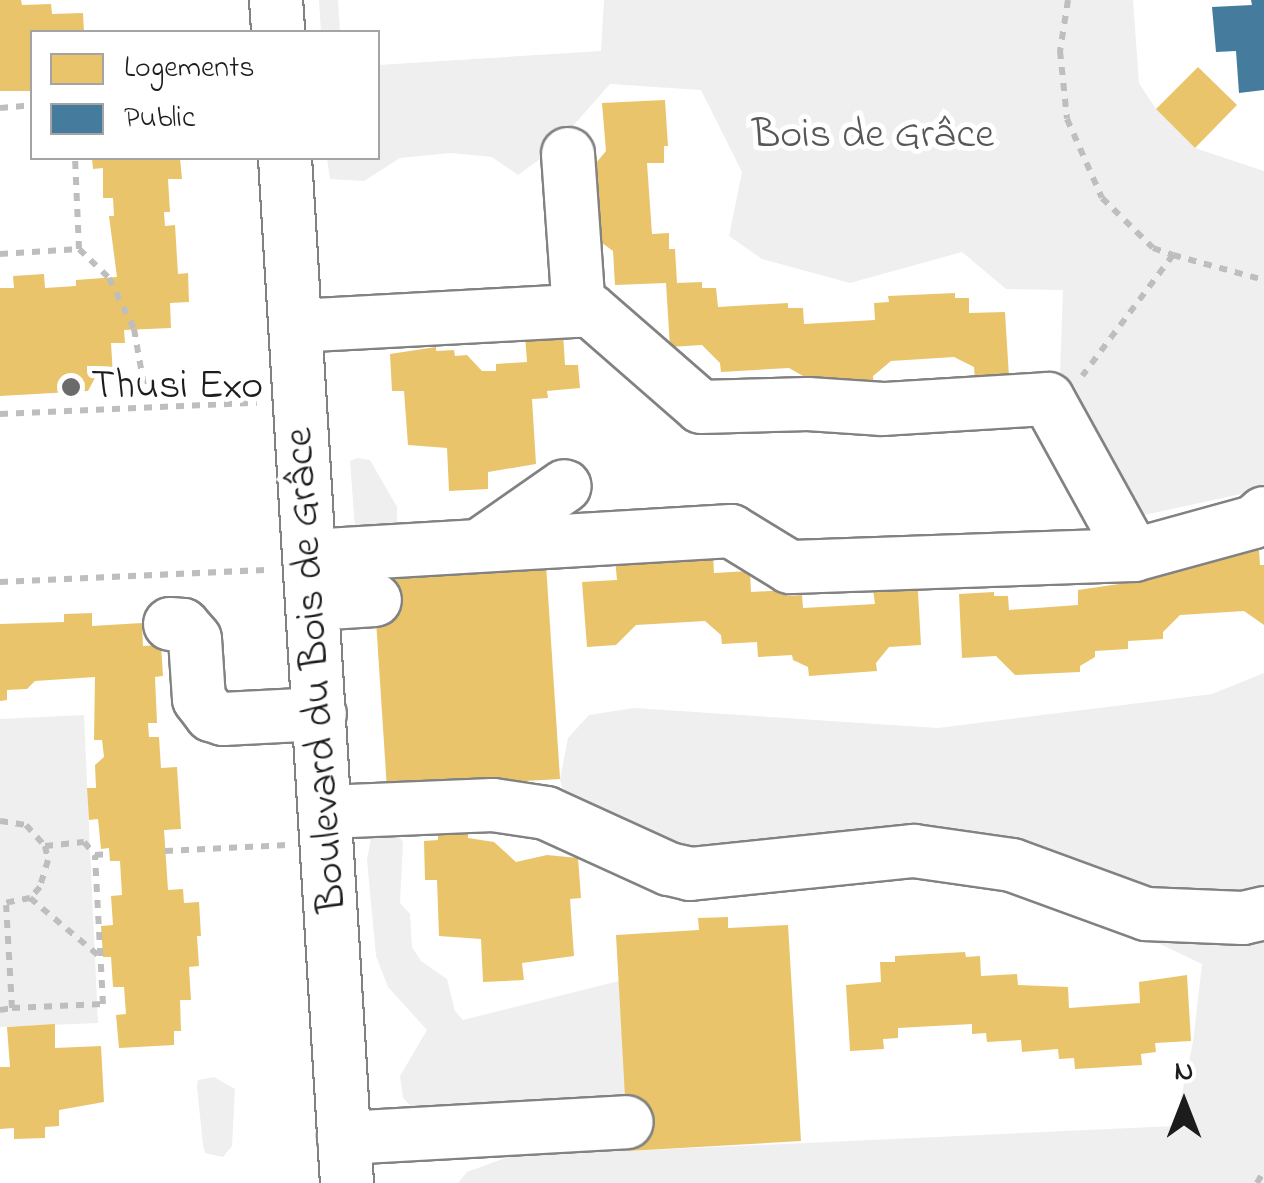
<!DOCTYPE html>
<html>
<head>
<meta charset="utf-8">
<style>
  body { margin:0 }
  #map { position:relative; width:1264px; height:1183px; overflow:hidden; background:#fff; font-family:"Indie Flower",sans-serif }
  div>[style] { position:absolute }
  .green>* { inset:0; background:#efefef }
  .homes>* { inset:0; background:#e9c46a }
  .public>* { inset:0; background:#457b9d }
  .path>* { height:6px; margin-top:-3px; transform-origin:0; background:repeating-linear-gradient(90deg,#bebebe 0 8px,transparent 0 16px) }
  .roads { filter:drop-shadow(2px 0 #828282) drop-shadow(-2px 0 #828282) drop-shadow(0 2px #828282) drop-shadow(0 -2px #828282) }
  .minor>* { height:52px; margin:-26px; padding:0 26px; transform-origin:26px; border-radius:26px; background:#fff }
  .dots>* { width:28px; height:28px; translate:-50% -50%; box-sizing:border-box; border:5px solid #fff; border-radius:50% }
  span { translate:-50% -50%; white-space:nowrap; text-align:center; line-height:1.15; -webkit-text-stroke:10px #fff; paint-order:stroke }
  .park-label { font-size:42px; color:#575757 }
  .poi-label { font-size:42px; color:#1c1c1c }
  .left { translate:0 -50%; text-align:left }
  .street-label { font-size:42px; color:#1c1c1c }
  .legend { position:absolute; left:30px; top:30px; width:350px; height:130px; box-sizing:border-box; background:#fff; border:2px solid #a4a4a4; margin:0; padding:12px 18px; list-style:none; font-size:30px; color:#1c1c1c }
  .legend li { display:flex; align-items:center; gap:20px; height:50px }
  .legend b { width:50px; border:2px solid #a4a4a4 }
  .north { position:absolute; left:1134px; top:1053px; width:100px; height:100px; -webkit-text-stroke:8px #fff; paint-order:stroke; rotate:0deg; font-size:28px; font-weight:700; line-height:40px; text-align:center; color:#1c1c1c }
  .north::after { content:''; display:block; margin:auto; width:35px; height:45px; background:#1c1c1c; clip-path:polygon(50% 0,100% 100%,50% 72%,0 100%) }
</style>
</head>
<body>
<div id="map">
  <div class="green">
    <div style="clip-path:polygon(319px 0,338px 0,340px 32px,321px 32px)"></div>
    <div style="clip-path:polygon(604px 0,1133px 0,1139px 83px,1156px 109px,1195px 148px,1264px 171px,1264px 489px,1098px 525px,1097px 458px,1060px 374px,1063px 290px,1006px 289px,962px 252px,850px 283px,762px 259px,729px 236px,742px 172px,701px 90px,610px 84px,550px 152px,518px 175px,492px 157px,451px 153px,400px 158px,364px 181px,330px 179px,327px 158px,378px 158px,378px 65px,601px 51px)"></div>
    <div style="clip-path:polygon(357px 458px,370px 460px,397px 507px,397px 530px,355px 528px,350px 461px)"></div>
    <div style="clip-path:polygon(1264px 673px,1264px 1183px,458px 1183px,467px 1172px,541px 1145px,418px 1113px,403px 1098px,400px 1076px,427px 1030px,388px 987px,376px 956px,367px 860px,371px 838px,382px 832px,397px 834px,403px 842px,400px 903px,410px 914px,412px 947px,421px 961px,447px 979px,455px 1011px,463px 1020px,619px 981px,629px 1151px,1175px 1126px,1193px 1042px,1202px 964px,985px 861px,690px 874px,566px 803px,560px 779px,568px 738px,589px 715px,634px 708px,938px 728px,1212px 694px)"></div>
    <div style="clip-path:polygon(84px 715px,98px 1023px,0 1027px,0 719px)"></div>
    <div style="clip-path:polygon(214px 1077px,235px 1089px,232px 1146px,223px 1157px,205px 1153px,203px 1145px,197px 1087px,198px 1080px)"></div>
  </div>
  <div class="homes">
    <div style="clip-path:polygon(0 0,21px 0,22px 5px,51px 4px,52px 14px,83px 13px,84px 32px,32px 32px,32px 91px,0 91px)"></div>
    <div style="clip-path:polygon(1198px 67px,1237px 105px,1195px 148px,1156px 109px)"></div>
    <div style="clip-path:polygon(665px 100px,668px 146px,664px 146px,664px 163px,647px 163px,652px 234px,669px 233px,669px 249px,675px 249px,677px 283px,702px 282px,702px 288px,716px 288px,718px 307px,788px 303px,788px 308px,803px 308px,804px 324px,875px 320px,874px 303px,889px 302px,888px 296px,955px 293px,955px 298px,969px 298px,969px 313px,1005px 312px,1009px 377px,975px 380px,974px 367px,954px 357px,891px 361px,873px 376px,874px 385px,807px 389px,805px 377px,789px 368px,721px 372px,720px 363px,702px 345px,670px 347px,666px 283px,615px 285px,613px 251px,598px 240px,591px 169px,606px 151px,602px 103px)"></div>
    <div style="clip-path:polygon(92px 158px,180px 158px,182px 179px,168px 179px,170px 212px,164px 212px,165px 226px,175px 225px,178px 274px,188px 273px,189px 302px,170px 303px,171px 328px,124px 330px,125px 343px,111px 343px,113px 375px,96px 376px,88px 391px,0 396px,0 288px,14px 288px,13px 276px,44px 274px,45px 288px,76px 286px,76px 280px,117px 277px,109px 216px,114px 216px,113px 198px,103px 198px,103px 168px,93px 169px)"></div>
    <div style="clip-path:polygon(563px 333px,565px 365px,578px 365px,580px 388px,547px 391px,548px 398px,532px 399px,536px 464px,488px 472px,488px 489px,449px 491px,447px 448px,408px 445px,404px 391px,392px 391px,390px 354px,436px 347px,436px 351px,454px 350px,455px 356px,467px 355px,482px 371px,496px 371px,496px 364px,527px 362px,525px 335px)"></div>
    <div style="clip-path:polygon(1259px 550px,1260px 565px,1264px 565px,1264px 625px,1244px 611px,1180px 615px,1163px 632px,1163px 639px,1128px 641px,1128px 649px,1095px 651px,1095px 657px,1080px 666px,1080px 672px,1015px 675px,996px 656px,962px 658px,959px 594px,994px 592px,994px 596px,1008px 596px,1009px 610px,1078px 605px,1078px 590px,1126px 583px,1126px 574px)"></div>
    <div style="clip-path:polygon(713px 554px,714px 573px,750px 571px,751px 592px,787px 590px,787px 596px,802px 595px,803px 608px,875px 604px,873px 590px,917px 575px,921px 645px,889px 647px,876px 663px,877px 671px,809px 676px,808px 667px,793px 660px,792px 655px,758px 657px,757px 642px,722px 644px,721px 635px,705px 621px,636px 625px,616px 645px,587px 647px,582px 582px,617px 580px,615px 559px)"></div>
    <div style="clip-path:polygon(546px 564px,560px 779px,387px 789px,373px 574px)"></div>
    <div style="clip-path:polygon(92px 613px,92px 626px,142px 623px,143px 646px,161px 645px,163px 676px,155px 677px,157px 723px,148px 723px,149px 737px,159px 737px,161px 768px,177px 767px,181px 829px,164px 830px,168px 890px,183px 889px,184px 903px,199px 902px,201px 936px,197px 936px,199px 966px,189px 967px,191px 1000px,180px 1000px,181px 1031px,174px 1031px,174px 1045px,119px 1048px,116px 1015px,126px 1014px,124px 987px,113px 987px,111px 957px,103px 957px,101px 926px,113px 925px,111px 896px,122px 895px,120px 861px,110px 861px,109px 848px,101px 849px,98px 819px,89px 820px,87px 788px,96px 788px,95px 765px,104px 757px,102px 740px,94px 740px,95px 677px,35px 681px,27px 689px,7px 690px,7px 700px,0 701px,0 624px,64px 622px,64px 614px)"></div>
    <div style="clip-path:polygon(468px 834px,468px 838px,494px 842px,516px 862px,547px 855px,578px 858px,581px 898px,570px 899px,574px 956px,522px 963px,524px 980px,483px 982px,481px 939px,439px 936px,437px 880px,425px 880px,424px 841px,438px 840px,438px 835px)"></div>
    <div style="clip-path:polygon(728px 917px,728px 928px,788px 925px,801px 1141px,628px 1151px,616px 935px,699px 930px,698px 918px)"></div>
    <div style="clip-path:polygon(965px 952px,966px 957px,980px 956px,981px 976px,1017px 974px,1018px 985px,1068px 987px,1069px 1008px,1140px 1003px,1139px 982px,1187px 975px,1191px 1041px,1155px 1043px,1156px 1052px,1141px 1054px,1142px 1065px,1075px 1069px,1074px 1058px,1059px 1059px,1058px 1049px,1022px 1052px,1021px 1040px,987px 1042px,986px 1033px,972px 1034px,972px 1024px,898px 1028px,898px 1038px,883px 1039px,884px 1049px,850px 1051px,846px 985px,881px 982px,880px 962px,895px 962px,895px 956px)"></div>
    <div style="clip-path:polygon(55px 1024px,55px 1048px,101px 1046px,104px 1102px,59px 1110px,59px 1126px,45px 1127px,45px 1138px,14px 1139px,14px 1128px,0 1129px,0 1067px,10px 1067px,7px 1027px)"></div>
  </div>
  <div class="public">
    <div style="clip-path:polygon(1251px 0,1264px 0,1264px 90px,1239px 93px,1236px 51px,1216px 52px,1212px 7px,1252px 5px)"></div>
  </div>
  <div class="path">
    <div style="left:1068px;top:0;width:52px;rotate:98.9deg"></div>
    <div style="left:1060px;top:51px;width:68px;rotate:84.1deg"></div>
    <div style="left:1067px;top:119px;width:86px;rotate:66.1deg"></div>
    <div style="left:1102px;top:198px;width:71px;rotate:44.4deg"></div>
    <div style="left:1153px;top:248px;width:21px;rotate:19deg"></div>
    <div style="left:1173px;top:255px;width:151px;rotate:126.9deg"></div>
    <div style="left:0;top:108px;width:32px;rotate:-5deg"></div>
    <div style="left:79px;top:249px;width:42px;rotate:44deg"></div>
    <div style="left:109px;top:278px;width:57px;rotate:63.9deg"></div>
    <div style="left:134px;top:329px;width:80px;rotate:80deg"></div>
    <div style="left:0;top:254px;width:79px;rotate:-3.6deg"></div>
    <div style="left:79px;top:249px;width:91px;rotate:-92.5deg"></div>
    <div style="left:1173px;top:255px;width:94px;rotate:15.4deg"></div>
    <div style="left:0;top:414px;width:257px;rotate:-2.5deg"></div>
    <div style="left:0;top:582px;width:266px;rotate:-2.6deg"></div>
    <div style="left:0;top:821px;width:26px;rotate:9deg"></div>
    <div style="left:26px;top:825px;width:28px;rotate:48deg"></div>
    <div style="left:45px;top:846px;width:14px;rotate:78deg"></div>
    <div style="left:48px;top:860px;width:28px;rotate:107deg"></div>
    <div style="left:40px;top:887px;width:15px;rotate:132deg"></div>
    <div style="left:30px;top:898px;width:31px;rotate:169deg"></div>
    <div style="left:45px;top:846px;width:39px;rotate:-6deg"></div>
    <div style="left:84px;top:842px;width:17px;rotate:50deg"></div>
    <div style="left:95px;top:855px;width:14px;rotate:-4deg"></div>
    <div style="left:165px;top:851px;width:122px;rotate:-2.8deg"></div>
    <div style="left:30px;top:898px;width:89px;rotate:40deg"></div>
    <div style="left:12px;top:1008px;width:91px;rotate:-2.5deg"></div>
    <div style="left:103px;top:1004px;width:149px;rotate:-93.1deg"></div>
    <div style="left:0;top:1010px;width:12px;rotate:-9deg"></div>
    <div style="left:12px;top:1008px;width:103px;rotate:-93.3deg"></div>
    <div style="left:1257px;top:1183px;width:14px;rotate:-60deg"></div>
  </div>
  <div class="roads">
    <div class="minor">
      <div style="left:276px;top:0;width:32px;rotate:86deg"></div>
      <div style="left:568px;top:154px;width:157px;rotate:86deg"></div>
      <div style="left:285px;top:158px;width:1027px;rotate:86.54deg"></div>
      <div style="left:296px;top:326px;width:294px;rotate:-3.1deg"></div>
      <div style="left:590px;top:310px;width:147px;rotate:41.1deg"></div>
      <div style="left:701px;top:407px;width:107px;rotate:-1.6deg"></div>
      <div style="left:808px;top:404px;width:75px;rotate:3.8deg"></div>
      <div style="left:883px;top:409px;width:165px;rotate:-3.5deg"></div>
      <div style="left:1048px;top:399px;width:178px;rotate:61.1deg"></div>
      <div style="left:480px;top:545px;width:103px;rotate:-34.8deg"></div>
      <div style="left:310px;top:556px;width:422px;rotate:-3.4deg"></div>
      <div style="left:731px;top:531px;width:69px;rotate:31.4deg"></div>
      <div style="left:790px;top:567px;width:344px;rotate:-2deg"></div>
      <div style="left:1134px;top:555px;width:124px;rotate:-15.4deg"></div>
      <div style="left:1254px;top:522px;width:13px;rotate:-42deg"></div>
      <div style="left:313px;top:604px;width:62px;rotate:-3.7deg"></div>
      <div style="left:170px;top:624px;width:13px;rotate:4deg"></div>
      <div style="left:183px;top:625px;width:18px;rotate:49deg"></div>
      <div style="left:195px;top:639px;width:60px;rotate:86.2deg"></div>
      <div style="left:199px;top:699px;width:20px;rotate:53deg"></div>
      <div style="left:211px;top:715px;width:13px;rotate:18deg"></div>
      <div style="left:223px;top:719px;width:97px;rotate:-3deg"></div>
      <div style="left:326px;top:812px;width:167px;rotate:-2.4deg"></div>
      <div style="left:493px;top:805px;width:54px;rotate:8.6deg"></div>
      <div style="left:546px;top:813px;width:135px;rotate:24.5deg"></div>
      <div style="left:669px;top:869px;width:22px;rotate:13deg"></div>
      <div style="left:690px;top:874px;width:225px;rotate:-5.9deg"></div>
      <div style="left:914px;top:851px;width:99px;rotate:8.1deg"></div>
      <div style="left:1012px;top:865px;width:143px;rotate:20.1deg"></div>
      <div style="left:1146px;top:914px;width:97px;rotate:2.4deg"></div>
      <div style="left:1243px;top:918px;width:22px;rotate:-13deg"></div>
      <div style="left:344px;top:1138px;width:283px;rotate:-3.2deg"></div>
    </div>
  </div>
  <div class="dots">
    <div style="left:71px;top:387px;background:#6b6b6b"></div>
  </div>
  <div class="park-label">
    <span style="left:873px;top:136px">Bois de Grâce</span>
  </div>
  <div class="poi-label">
    <span class="left" style="left:91px;top:387px">Thusi Exo</span>
  </div>
  <div class="street-label">
    <span style="left:317px;top:670px;rotate:-94deg">Boulevard du Bois de Grâce</span>
  </div>
  <ul class="legend">
  <li><b style="height:28px;background:#e9c46a"></b>Logements</li>
  <li><b style="height:28px;background:#457b9d"></b>Public</li>
  </ul>
  <div class="north">N</div>
</div>
</body>
</html>
